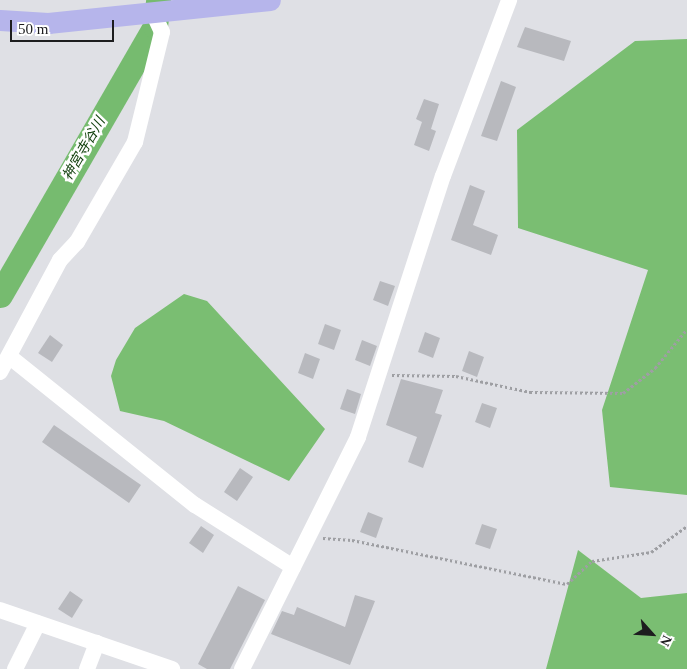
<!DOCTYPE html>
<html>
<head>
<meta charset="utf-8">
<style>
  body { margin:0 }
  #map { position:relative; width:687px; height:669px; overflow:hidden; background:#dfe0e5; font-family:"Times New Roman","Noto Sans JP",serif }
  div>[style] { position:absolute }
  .forest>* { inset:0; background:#7abe72 }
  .river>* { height:25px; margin:-12.5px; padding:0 12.5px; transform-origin:12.5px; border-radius:12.5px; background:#76bb6f }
  .building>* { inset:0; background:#b8b9be }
  .path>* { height:2.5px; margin-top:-1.25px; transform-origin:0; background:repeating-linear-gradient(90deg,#9e9fa3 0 2.5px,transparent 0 5px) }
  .minor>* { height:16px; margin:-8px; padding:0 8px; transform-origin:8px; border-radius:8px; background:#fff }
  .major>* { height:21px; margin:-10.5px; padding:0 10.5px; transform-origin:10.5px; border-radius:10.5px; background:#b6b5eb }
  span { translate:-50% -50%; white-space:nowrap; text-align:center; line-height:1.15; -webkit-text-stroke:5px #fff; paint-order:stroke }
  .water-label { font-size:14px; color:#144310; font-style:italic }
  .north { position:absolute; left:627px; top:609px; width:50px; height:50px; -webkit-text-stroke:4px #fff; paint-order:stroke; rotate:116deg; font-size:14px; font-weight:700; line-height:20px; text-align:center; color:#1d1d1f }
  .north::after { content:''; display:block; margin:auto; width:18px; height:22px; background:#1d1d1f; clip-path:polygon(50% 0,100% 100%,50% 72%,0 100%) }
  .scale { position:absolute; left:10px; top:20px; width:104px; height:22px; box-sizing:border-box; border:2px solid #1d1d1f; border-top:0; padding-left:6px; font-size:15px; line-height:18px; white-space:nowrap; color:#1d1d1f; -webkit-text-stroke:4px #fff; paint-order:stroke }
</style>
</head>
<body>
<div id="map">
  <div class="forest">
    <div style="clip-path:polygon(687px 39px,687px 495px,610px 487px,602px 410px,648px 270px,518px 228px,517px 130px,635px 41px)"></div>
    <div style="clip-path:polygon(184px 294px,207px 301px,325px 429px,289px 481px,164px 421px,120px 411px,111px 376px,116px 360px,135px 328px)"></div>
    <div style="clip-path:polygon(578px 550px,641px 598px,687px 593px,687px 669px,546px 669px)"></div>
  </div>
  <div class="river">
    <div style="left:0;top:295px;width:310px;rotate:-60deg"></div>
    <div style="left:155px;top:26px;width:26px;rotate:-83deg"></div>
  </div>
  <div class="building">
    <div style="clip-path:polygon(525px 27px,571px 41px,564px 61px,517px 47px)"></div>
    <div style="clip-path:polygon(501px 81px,516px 87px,497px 141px,481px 136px)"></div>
    <div style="clip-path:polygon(424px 99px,439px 104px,431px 129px,436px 131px,429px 151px,414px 145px,422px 122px,416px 119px)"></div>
    <div style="clip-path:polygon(470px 185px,485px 191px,473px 225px,498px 235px,491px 255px,451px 240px)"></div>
    <div style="clip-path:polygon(380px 281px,395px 286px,388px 306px,373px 300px)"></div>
    <div style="clip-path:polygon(325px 324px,341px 330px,334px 350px,318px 344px)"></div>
    <div style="clip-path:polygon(425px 332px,440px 338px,433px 358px,418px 352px)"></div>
    <div style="clip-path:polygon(50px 335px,63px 345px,52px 362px,38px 353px)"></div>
    <div style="clip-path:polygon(362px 340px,377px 346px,370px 366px,355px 360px)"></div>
    <div style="clip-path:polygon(469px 351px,484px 357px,477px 377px,462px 371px)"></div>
    <div style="clip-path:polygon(305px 353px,320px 359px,313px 379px,298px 373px)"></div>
    <div style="clip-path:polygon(401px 379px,443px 390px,435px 413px,442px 415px,423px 468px,408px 462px,417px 437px,386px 425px)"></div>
    <div style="clip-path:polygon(347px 389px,361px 394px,355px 414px,340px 409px)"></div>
    <div style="clip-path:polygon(482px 403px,497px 408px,490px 428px,475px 422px)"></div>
    <div style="clip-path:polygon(54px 425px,141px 485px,129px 503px,42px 442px)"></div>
    <div style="clip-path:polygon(240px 468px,253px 477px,237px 501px,224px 492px)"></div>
    <div style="clip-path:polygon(368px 512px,383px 518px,376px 538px,360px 532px)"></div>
    <div style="clip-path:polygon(482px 524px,497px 529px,490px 549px,475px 544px)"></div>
    <div style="clip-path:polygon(201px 526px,214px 535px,203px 553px,189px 543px)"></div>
    <div style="clip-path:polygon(238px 586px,265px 600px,230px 669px,207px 669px,198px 664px)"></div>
    <div style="clip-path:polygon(70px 591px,83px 600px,72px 618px,58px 609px)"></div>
    <div style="clip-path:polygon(355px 595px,375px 601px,350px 665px,271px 634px,282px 611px,294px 615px,297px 607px,345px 627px)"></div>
  </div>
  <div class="path">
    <div style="left:392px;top:375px;width:64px;rotate:0.9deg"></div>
    <div style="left:456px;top:376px;width:76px;rotate:12.2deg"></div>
    <div style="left:530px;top:392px;width:93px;rotate:0.6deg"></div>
    <div style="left:623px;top:393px;width:41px;rotate:-38deg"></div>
    <div style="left:655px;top:368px;width:50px;rotate:-50.6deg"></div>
    <div style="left:323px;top:538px;width:29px;rotate:4deg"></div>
    <div style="left:352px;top:540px;width:219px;rotate:11.6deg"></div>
    <div style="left:567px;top:584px;width:34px;rotate:-43deg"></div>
    <div style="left:592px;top:561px;width:60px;rotate:-8.7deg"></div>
    <div style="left:651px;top:552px;width:44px;rotate:-35.8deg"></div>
  </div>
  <div class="minor">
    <div style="left:10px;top:357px;width:237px;rotate:38.7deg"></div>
    <div style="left:195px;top:505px;width:116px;rotate:32.3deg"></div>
    <div style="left:0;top:372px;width:127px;rotate:-61.8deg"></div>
    <div style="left:60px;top:260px;width:25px;rotate:-47deg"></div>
    <div style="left:77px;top:242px;width:116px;rotate:-59.9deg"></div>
    <div style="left:135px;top:142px;width:113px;rotate:-76.2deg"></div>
    <div style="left:162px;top:32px;width:23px;rotate:-115deg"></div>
    <div style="left:0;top:610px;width:182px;rotate:18.9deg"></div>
    <div style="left:15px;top:669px;width:51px;rotate:-63.4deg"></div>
    <div style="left:87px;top:669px;width:28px;rotate:-69deg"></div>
    <div style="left:242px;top:669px;width:259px;rotate:-63.4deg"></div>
    <div style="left:358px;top:437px;width:274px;rotate:-72deg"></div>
    <div style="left:443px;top:176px;width:188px;rotate:-69.4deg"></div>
  </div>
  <div class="major">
    <div style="left:0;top:20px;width:48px;rotate:3.6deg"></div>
    <div style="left:48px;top:23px;width:223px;rotate:-5.9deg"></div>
  </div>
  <div class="water-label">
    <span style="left:84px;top:149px;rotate:-60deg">神宮寺谷川</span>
  </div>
  <div class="north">N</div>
  <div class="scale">50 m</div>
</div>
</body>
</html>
